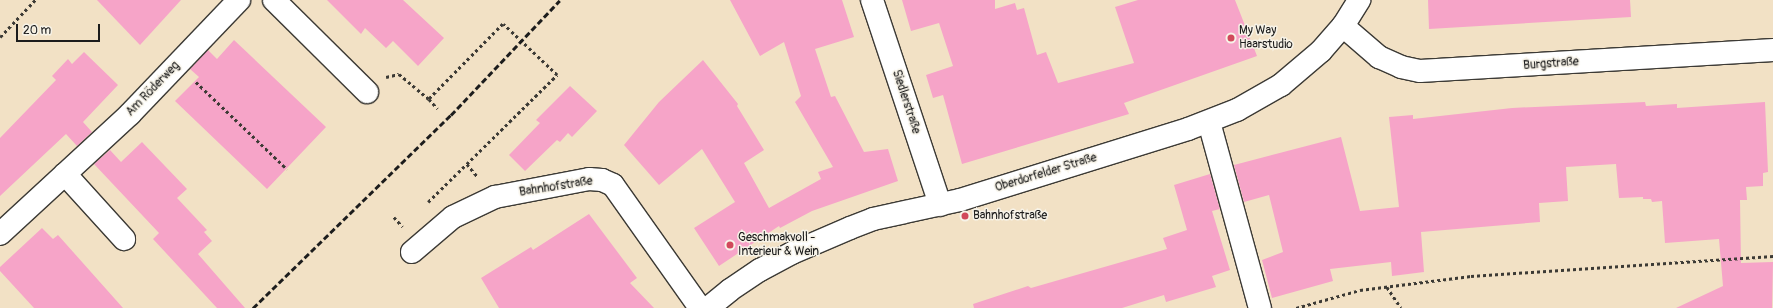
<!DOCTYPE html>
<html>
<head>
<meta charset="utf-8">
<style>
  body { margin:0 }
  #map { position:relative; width:1773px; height:308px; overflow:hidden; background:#f2e1c5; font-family:Pangolin,sans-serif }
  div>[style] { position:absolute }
  .building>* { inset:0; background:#f6a4c8 }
  .path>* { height:2.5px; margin-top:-1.25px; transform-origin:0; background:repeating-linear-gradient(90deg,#3c3a35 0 3px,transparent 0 6px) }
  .roads { filter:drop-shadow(1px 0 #3c3a35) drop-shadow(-1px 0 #3c3a35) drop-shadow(0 1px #3c3a35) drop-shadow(0 -1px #3c3a35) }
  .minor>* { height:22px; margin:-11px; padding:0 11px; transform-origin:11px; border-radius:11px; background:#fff }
  .rail>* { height:3px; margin-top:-1.5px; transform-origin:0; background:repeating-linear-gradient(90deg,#1c1c1c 0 6px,transparent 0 9px) }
  .dots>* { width:11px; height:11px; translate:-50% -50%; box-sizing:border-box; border:2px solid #f7f3e8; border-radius:50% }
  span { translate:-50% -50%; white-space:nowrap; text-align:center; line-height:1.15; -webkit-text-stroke:3px #f7f3e8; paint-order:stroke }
  .poi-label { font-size:12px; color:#1c1c1c }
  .left { translate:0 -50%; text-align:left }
  .street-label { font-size:12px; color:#1c1c1c }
  .scale { position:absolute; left:16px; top:24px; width:84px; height:18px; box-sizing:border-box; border:2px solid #1c1c1c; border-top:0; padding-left:5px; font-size:12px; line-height:14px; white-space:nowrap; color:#1c1c1c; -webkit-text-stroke:3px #f7f3e8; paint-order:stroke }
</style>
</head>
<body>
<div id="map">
  <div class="building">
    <div style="clip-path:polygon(97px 0,181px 0,140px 45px)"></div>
    <div style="clip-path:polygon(327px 0,403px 0,444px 38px,418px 66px,393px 41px,386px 48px,365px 28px,361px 34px)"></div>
    <div style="clip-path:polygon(730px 0,842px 0,854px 37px,815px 49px,831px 97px,835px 96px,864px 152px,888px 149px,898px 181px,812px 211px,780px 228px,779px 226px,719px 266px,694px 228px,735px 202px,702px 149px,659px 185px,624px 145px,659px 102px,703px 60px,738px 104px,737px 106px,764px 150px,744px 163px,769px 208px,821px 179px,818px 172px,833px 167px,795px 102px,801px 96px,784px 42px,760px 56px)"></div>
    <div style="clip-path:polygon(902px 0,995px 0,995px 9px,1015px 3px,1017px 10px,1024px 8px,1037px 55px,1046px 52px,1058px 83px,1134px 63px,1115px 7px,1138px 0,1235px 0,1257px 56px,1124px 103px,1129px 114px,962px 164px,943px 95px,933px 98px,926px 75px,953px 66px,939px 23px,911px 31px)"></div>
    <div style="clip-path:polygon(1428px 0,1630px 0,1631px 17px,1429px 29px)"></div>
    <div style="clip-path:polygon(234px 40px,326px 127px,267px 189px,175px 101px,199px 77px,190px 69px,208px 50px,217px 59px)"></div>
    <div style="clip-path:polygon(84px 52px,118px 85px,83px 122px,92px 132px,77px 146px,66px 134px,0 196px,0 138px,56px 80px,52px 76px,68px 59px,72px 64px)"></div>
    <div style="clip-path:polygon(570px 86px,597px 111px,572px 137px,568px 133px,560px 142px,557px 140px,525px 171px,509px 155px,540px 123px,536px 120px)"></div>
    <div style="clip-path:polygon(1645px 102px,1646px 106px,1677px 104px,1677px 108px,1765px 102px,1768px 172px,1763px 173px,1763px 186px,1746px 187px,1747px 200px,1740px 200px,1741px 263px,1773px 262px,1772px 308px,1676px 308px,1723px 286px,1719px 239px,1665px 243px,1662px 201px,1652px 202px,1651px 199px,1643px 199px,1643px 197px,1619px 198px,1616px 164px,1566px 167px,1568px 201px,1539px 203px,1540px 222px,1421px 232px,1424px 272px,1392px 276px,1391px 262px,1330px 269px,1333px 281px,1272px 298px,1262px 260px,1283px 252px,1269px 195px,1244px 202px,1234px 165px,1341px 137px,1360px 211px,1399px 207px,1389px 117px,1413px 115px,1413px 119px,1512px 108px)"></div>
    <div style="clip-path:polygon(142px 142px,187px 189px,177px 198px,207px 230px,204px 232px,212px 241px,198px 254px,245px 308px,217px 308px,153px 239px,159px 233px,94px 164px,110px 150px,121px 162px)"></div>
    <div style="clip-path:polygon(1210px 174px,1220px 209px,1212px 211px,1230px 270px,1212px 276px,1216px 287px,1166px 302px,1164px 295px,1122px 308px,974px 308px,973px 304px,1028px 286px,1031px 288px,1167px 249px,1163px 238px,1187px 230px,1174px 185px)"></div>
    <div style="clip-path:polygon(589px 214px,637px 278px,630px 283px,654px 308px,499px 308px,481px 278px,531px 247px,533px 250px)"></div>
    <div style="clip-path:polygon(42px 228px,53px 239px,58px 235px,123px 308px,34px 308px,0 271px,0 267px)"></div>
  </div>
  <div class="path">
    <div style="left:0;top:37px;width:51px;rotate:-46.6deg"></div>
    <div style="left:386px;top:77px;width:13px;rotate:-13deg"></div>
    <div style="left:399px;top:74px;width:39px;rotate:40deg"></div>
    <div style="left:196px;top:82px;width:126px;rotate:43.7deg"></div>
    <div style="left:467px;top:164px;width:17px;rotate:50deg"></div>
    <div style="left:428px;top:202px;width:181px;rotate:-44.6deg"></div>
    <div style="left:557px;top:75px;width:74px;rotate:-136.6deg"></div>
    <div style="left:503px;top:24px;width:105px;rotate:134.6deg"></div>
    <div style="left:429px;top:99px;width:13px;rotate:48deg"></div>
    <div style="left:394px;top:217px;width:13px;rotate:48deg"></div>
    <div style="left:1387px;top:287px;width:25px;rotate:56deg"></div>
    <div style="left:1296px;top:308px;width:66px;rotate:-15.7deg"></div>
    <div style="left:1360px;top:290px;width:112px;rotate:-7.2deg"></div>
    <div style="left:1471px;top:276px;width:303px;rotate:-3.8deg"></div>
  </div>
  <div class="roads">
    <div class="minor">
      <div style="left:274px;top:0;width:131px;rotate:44.7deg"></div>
      <div style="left:872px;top:0;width:216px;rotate:71.6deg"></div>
      <div style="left:1343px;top:26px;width:48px;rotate:40.7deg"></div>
      <div style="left:1379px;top:57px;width:24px;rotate:24deg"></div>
      <div style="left:1401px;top:67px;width:19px;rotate:12deg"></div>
      <div style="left:1420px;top:71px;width:354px;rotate:-3.4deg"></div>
      <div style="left:1209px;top:122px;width:193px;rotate:74.7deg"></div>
      <div style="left:65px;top:174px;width:88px;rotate:47.8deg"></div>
      <div style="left:0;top:234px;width:177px;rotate:-42.7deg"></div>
      <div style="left:130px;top:114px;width:158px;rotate:-46.3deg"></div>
      <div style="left:412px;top:252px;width:54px;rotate:-40.5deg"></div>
      <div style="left:453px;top:217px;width:47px;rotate:-25.5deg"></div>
      <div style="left:495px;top:197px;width:96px;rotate:-10.8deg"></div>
      <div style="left:589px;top:179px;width:13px;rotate:4deg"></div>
      <div style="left:602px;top:180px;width:12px;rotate:24deg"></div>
      <div style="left:613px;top:185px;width:151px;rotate:54.7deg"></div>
      <div style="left:708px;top:308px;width:28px;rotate:-39deg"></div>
      <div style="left:730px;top:290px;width:36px;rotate:-34deg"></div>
      <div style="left:760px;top:270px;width:36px;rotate:-28deg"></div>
      <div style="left:792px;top:253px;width:63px;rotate:-23.3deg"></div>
      <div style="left:850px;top:228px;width:25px;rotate:-21deg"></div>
      <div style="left:873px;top:219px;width:89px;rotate:-12.3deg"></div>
      <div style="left:960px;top:200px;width:239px;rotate:-17.3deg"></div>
      <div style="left:1188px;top:129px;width:53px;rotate:-21.2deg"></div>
      <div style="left:1237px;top:110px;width:51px;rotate:-29.6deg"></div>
      <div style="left:1281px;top:85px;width:52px;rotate:-40.4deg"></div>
      <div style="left:1321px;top:51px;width:33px;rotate:-49deg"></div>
      <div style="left:1343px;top:26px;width:31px;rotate:-58deg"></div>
    </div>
  </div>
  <div class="rail">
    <div style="left:253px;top:308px;width:277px;rotate:-44.3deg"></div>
    <div style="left:451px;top:115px;width:158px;rotate:-46.5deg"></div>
  </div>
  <div class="dots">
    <div style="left:1231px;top:38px;background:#d1495b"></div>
    <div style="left:965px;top:216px;background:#d1495b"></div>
    <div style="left:730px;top:245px;background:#d1495b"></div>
  </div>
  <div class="poi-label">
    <span class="left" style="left:1239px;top:38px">My Way<br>Haarstudio</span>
    <span class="left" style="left:973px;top:216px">Bahnhofstraße</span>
    <span class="left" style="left:738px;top:245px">Geschmakvoll -<br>Interieur &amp; Wein</span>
  </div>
  <div class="street-label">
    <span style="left:1551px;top:64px;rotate:-4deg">Burgstraße</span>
    <span style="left:153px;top:89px;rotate:-46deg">Am Röderweg</span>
    <span style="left:906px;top:102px;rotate:72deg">Siedlerstraße</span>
    <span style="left:1046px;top:173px;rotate:-17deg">Oberdorfelder Straße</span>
    <span style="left:556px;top:187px;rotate:-9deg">Bahnhofstraße</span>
  </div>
  <div class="scale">20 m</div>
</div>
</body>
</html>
